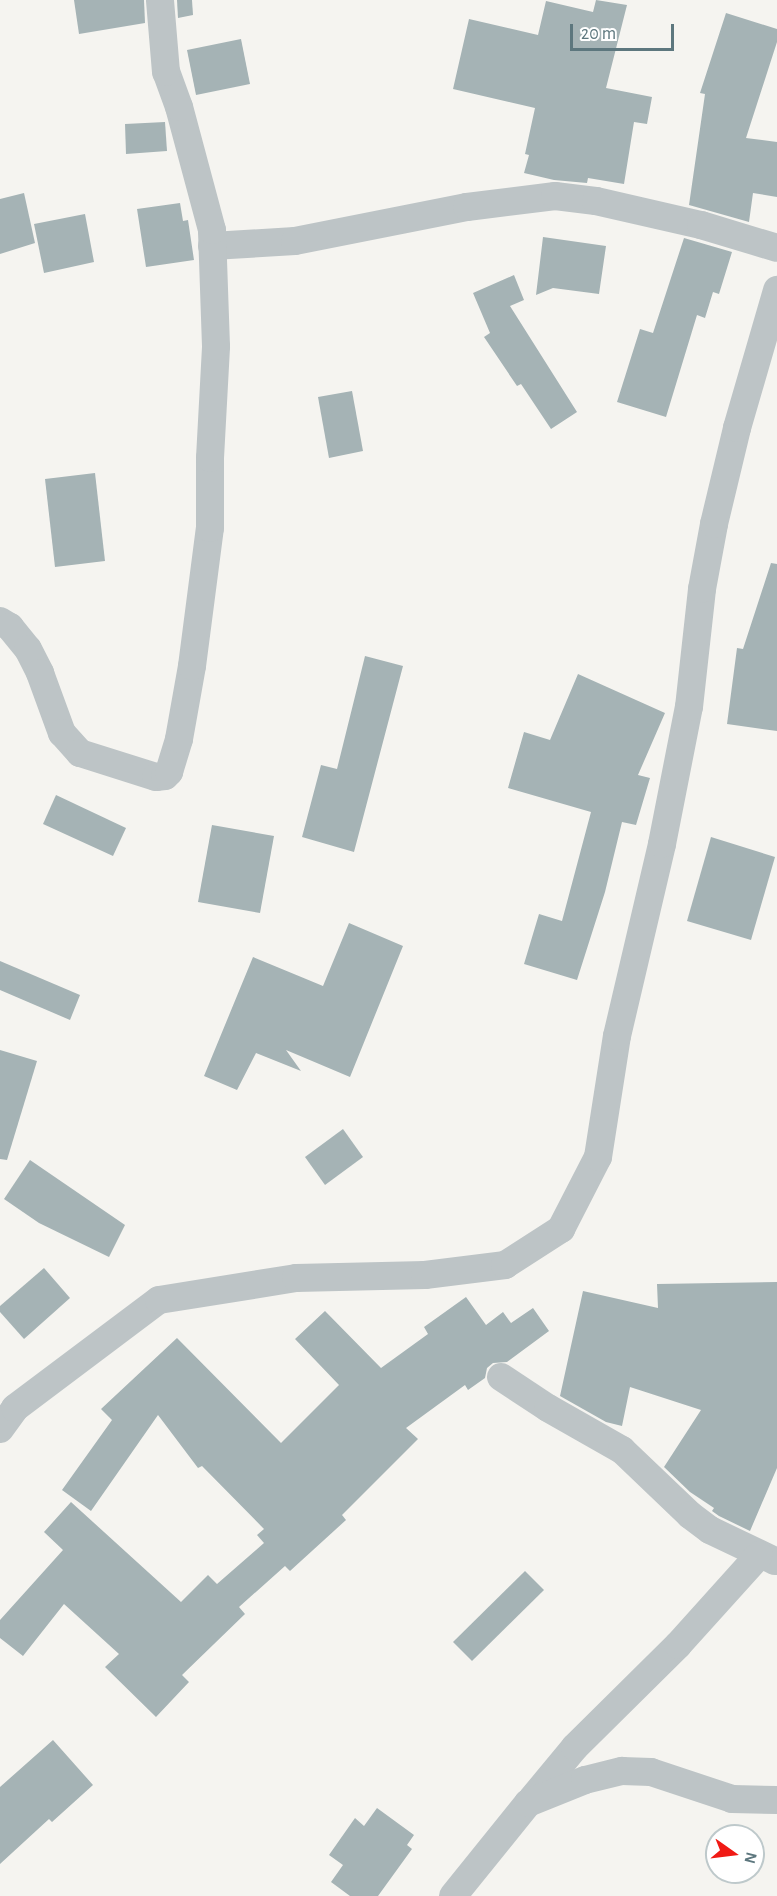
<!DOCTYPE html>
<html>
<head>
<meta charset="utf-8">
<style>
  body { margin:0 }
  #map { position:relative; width:777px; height:1896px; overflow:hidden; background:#f5f4f0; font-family:"Alegreya Sans",sans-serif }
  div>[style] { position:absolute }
  .building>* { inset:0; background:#a5b3b5 }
  .minor>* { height:28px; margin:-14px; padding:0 14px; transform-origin:14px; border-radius:14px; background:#bdc4c6 }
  span { translate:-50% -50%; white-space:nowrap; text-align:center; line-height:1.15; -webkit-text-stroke:6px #fff; paint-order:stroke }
  .north { position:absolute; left:705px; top:1824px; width:60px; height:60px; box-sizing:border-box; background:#fff; border:2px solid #bec9cb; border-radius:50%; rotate:104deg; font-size:16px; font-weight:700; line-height:24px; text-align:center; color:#5d777e }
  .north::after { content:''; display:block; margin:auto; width:21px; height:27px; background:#f01a15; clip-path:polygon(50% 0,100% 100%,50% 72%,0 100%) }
  .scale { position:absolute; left:570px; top:24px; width:104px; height:27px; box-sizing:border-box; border:3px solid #5d777e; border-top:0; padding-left:8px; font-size:18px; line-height:21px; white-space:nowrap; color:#5d777e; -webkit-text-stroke:4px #fff; paint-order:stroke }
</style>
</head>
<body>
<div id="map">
  <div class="building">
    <div style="clip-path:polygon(74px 0,144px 0,145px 23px,79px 34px)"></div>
    <div style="clip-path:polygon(177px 0,192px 0,193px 15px,178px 18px)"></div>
    <div style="clip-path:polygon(596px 0,627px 5px,606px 88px,652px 97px,647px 124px,634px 122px,624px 184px,588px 178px,587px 183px,554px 180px,524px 173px,529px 155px,525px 154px,535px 108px,453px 89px,469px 19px,538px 35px,546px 1px,593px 12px)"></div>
    <div style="clip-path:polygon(726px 13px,777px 29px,777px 42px,746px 138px,777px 142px,777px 197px,753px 193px,749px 222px,689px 205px,705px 94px,700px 93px)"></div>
    <div style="clip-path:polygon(241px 39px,250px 84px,196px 95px,187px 50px)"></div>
    <div style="clip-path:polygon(165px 122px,167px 151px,126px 154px,125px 124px)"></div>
    <div style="clip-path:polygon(24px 193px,35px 243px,0 254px,0 199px)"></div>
    <div style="clip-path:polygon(180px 203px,183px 221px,188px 220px,194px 260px,146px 267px,137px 209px)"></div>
    <div style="clip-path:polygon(85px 214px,94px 262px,44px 273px,34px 224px)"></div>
    <div style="clip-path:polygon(543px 237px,606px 246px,599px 294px,553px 288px,536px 295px)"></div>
    <div style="clip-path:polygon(684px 238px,732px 252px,719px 294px,713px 292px,705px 318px,697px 315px,666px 417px,617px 402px,640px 329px,653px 333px)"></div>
    <div style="clip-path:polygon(514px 275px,524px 300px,510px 306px,577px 412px,551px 429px,521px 384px,517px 386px,484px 337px,490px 333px,473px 293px)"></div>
    <div style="clip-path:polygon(352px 391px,363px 451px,329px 458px,318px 397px)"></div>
    <div style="clip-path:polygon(95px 473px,105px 561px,55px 567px,45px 479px)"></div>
    <div style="clip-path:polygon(771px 563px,777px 564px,777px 731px,727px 724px,737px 648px,743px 649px)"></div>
    <div style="clip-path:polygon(365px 656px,403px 666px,354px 852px,302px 837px,321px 765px,337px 769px)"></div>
    <div style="clip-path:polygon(578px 674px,665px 713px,638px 775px,650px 778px,636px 825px,622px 822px,605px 892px,577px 980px,524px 964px,539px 914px,562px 921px,591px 812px,508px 788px,524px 732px,550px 740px)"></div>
    <div style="clip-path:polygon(56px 795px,126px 828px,113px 856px,43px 824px)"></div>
    <div style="clip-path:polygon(212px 825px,274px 836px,260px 913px,198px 902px)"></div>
    <div style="clip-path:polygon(711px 837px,775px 857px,751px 940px,687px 921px)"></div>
    <div style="clip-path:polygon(349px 923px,403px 946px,350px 1077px,286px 1050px,301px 1071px,256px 1053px,237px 1090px,204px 1076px,253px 957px,323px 986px)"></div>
    <div style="clip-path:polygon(0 961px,80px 995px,70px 1020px,0 990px)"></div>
    <div style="clip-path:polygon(0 1050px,37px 1061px,7px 1160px,0 1159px)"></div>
    <div style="clip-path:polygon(343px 1129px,363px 1157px,325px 1185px,305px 1157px)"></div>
    <div style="clip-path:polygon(30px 1160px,125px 1225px,109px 1257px,39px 1223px,4px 1199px)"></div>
    <div style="clip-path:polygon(44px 1268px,70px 1298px,24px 1339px,0 1312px,0 1306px)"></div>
    <div style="clip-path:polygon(777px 1282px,777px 1468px,750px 1531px,719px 1516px,712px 1511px,714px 1508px,690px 1492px,664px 1467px,701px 1410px,630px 1387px,622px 1426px,606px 1422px,560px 1396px,583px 1291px,658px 1308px,657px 1284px)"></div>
    <div style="clip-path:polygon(466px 1297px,486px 1325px,503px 1312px,511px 1323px,533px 1308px,549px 1331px,507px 1362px,493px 1363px,487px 1368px,485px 1378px,468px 1390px,465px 1385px,406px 1428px,418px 1439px,342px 1515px,346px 1520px,290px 1571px,285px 1566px,239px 1607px,245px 1614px,182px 1675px,189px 1682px,156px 1717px,105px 1667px,119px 1654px,64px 1604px,23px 1656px,0 1638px,0 1620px,63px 1550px,44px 1532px,71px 1502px,181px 1602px,208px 1575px,217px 1584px,264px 1543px,257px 1535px,264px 1529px,202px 1466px,198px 1468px,158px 1415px,91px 1511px,62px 1490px,112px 1420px,101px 1409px,177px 1338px,281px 1443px,339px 1385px,295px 1339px,325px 1311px,381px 1368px,428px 1334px,424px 1327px)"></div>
    <div style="clip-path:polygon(525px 1571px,544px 1590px,472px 1661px,453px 1642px)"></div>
    <div style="clip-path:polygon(53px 1740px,93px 1785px,52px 1822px,49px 1819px,0 1864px,0 1787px)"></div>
    <div style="clip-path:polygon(377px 1808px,414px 1835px,407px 1845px,412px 1849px,378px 1896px,350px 1896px,331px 1882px,343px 1865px,329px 1855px,355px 1818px,364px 1826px)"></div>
  </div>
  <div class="minor">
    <div style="left:212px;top:246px;width:83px;rotate:-3.4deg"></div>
    <div style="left:295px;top:241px;width:175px;rotate:-11.2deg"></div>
    <div style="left:467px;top:207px;width:89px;rotate:-7.1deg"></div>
    <div style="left:555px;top:196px;width:41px;rotate:7deg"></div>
    <div style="left:596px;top:201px;width:108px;rotate:12.9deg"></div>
    <div style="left:701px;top:225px;width:79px;rotate:16.8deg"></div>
    <div style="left:0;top:621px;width:12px;rotate:31deg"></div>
    <div style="left:10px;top:627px;width:28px;rotate:51deg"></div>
    <div style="left:28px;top:649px;width:27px;rotate:63deg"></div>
    <div style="left:40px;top:673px;width:64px;rotate:69.9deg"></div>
    <div style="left:62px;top:733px;width:27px;rotate:48deg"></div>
    <div style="left:80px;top:753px;width:80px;rotate:17.5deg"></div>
    <div style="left:156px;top:777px;width:9px;rotate:-6deg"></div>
    <div style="left:165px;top:776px;width:6px;rotate:-45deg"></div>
    <div style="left:169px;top:772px;width:34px;rotate:-73deg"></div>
    <div style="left:179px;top:739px;width:74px;rotate:-79.9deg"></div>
    <div style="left:192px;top:666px;width:139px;rotate:-82.6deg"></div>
    <div style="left:210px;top:528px;width:70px;rotate:-90deg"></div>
    <div style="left:210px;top:458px;width:112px;rotate:-86.9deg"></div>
    <div style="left:216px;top:346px;width:116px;rotate:-92deg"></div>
    <div style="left:212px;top:230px;width:127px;rotate:-105deg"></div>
    <div style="left:179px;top:107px;width:37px;rotate:-110deg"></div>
    <div style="left:166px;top:72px;width:72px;rotate:-94.8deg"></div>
    <div style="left:501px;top:1377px;width:56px;rotate:33.4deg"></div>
    <div style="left:548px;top:1408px;width:85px;rotate:29.6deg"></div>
    <div style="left:622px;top:1450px;width:94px;rotate:43.7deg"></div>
    <div style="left:690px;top:1515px;width:25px;rotate:37deg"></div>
    <div style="left:710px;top:1530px;width:72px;rotate:25.5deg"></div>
    <div style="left:0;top:1429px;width:26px;rotate:-54deg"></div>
    <div style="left:15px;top:1408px;width:180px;rotate:-36.9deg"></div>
    <div style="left:159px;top:1300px;width:139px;rotate:-9.1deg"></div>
    <div style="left:296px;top:1278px;width:129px;rotate:-1.3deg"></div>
    <div style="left:425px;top:1275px;width:81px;rotate:-7.1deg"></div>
    <div style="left:505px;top:1265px;width:67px;rotate:-32.7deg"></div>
    <div style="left:561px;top:1229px;width:81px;rotate:-62.8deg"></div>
    <div style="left:598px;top:1157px;width:122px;rotate:-81.1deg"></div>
    <div style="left:617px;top:1036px;width:197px;rotate:-76.8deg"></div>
    <div style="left:662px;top:844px;width:140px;rotate:-78.9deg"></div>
    <div style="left:689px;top:707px;width:119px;rotate:-83.7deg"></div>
    <div style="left:702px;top:589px;width:66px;rotate:-79.5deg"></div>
    <div style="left:714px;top:524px;width:99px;rotate:-76.5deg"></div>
    <div style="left:737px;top:428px;width:144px;rotate:-73.8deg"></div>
    <div style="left:532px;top:1799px;width:67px;rotate:-50.4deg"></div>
    <div style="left:575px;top:1747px;width:145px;rotate:-44.7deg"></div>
    <div style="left:678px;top:1645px;width:121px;rotate:-48deg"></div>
    <div style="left:453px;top:1896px;width:119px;rotate:-51.1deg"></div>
    <div style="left:528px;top:1803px;width:61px;rotate:-22deg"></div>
    <div style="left:585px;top:1780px;width:38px;rotate:-14deg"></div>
    <div style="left:622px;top:1771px;width:29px;rotate:2deg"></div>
    <div style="left:651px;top:1772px;width:85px;rotate:18.4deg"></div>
    <div style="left:732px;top:1799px;width:45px;rotate:1.3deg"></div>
  </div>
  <div class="north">N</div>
  <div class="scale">20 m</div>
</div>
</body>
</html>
